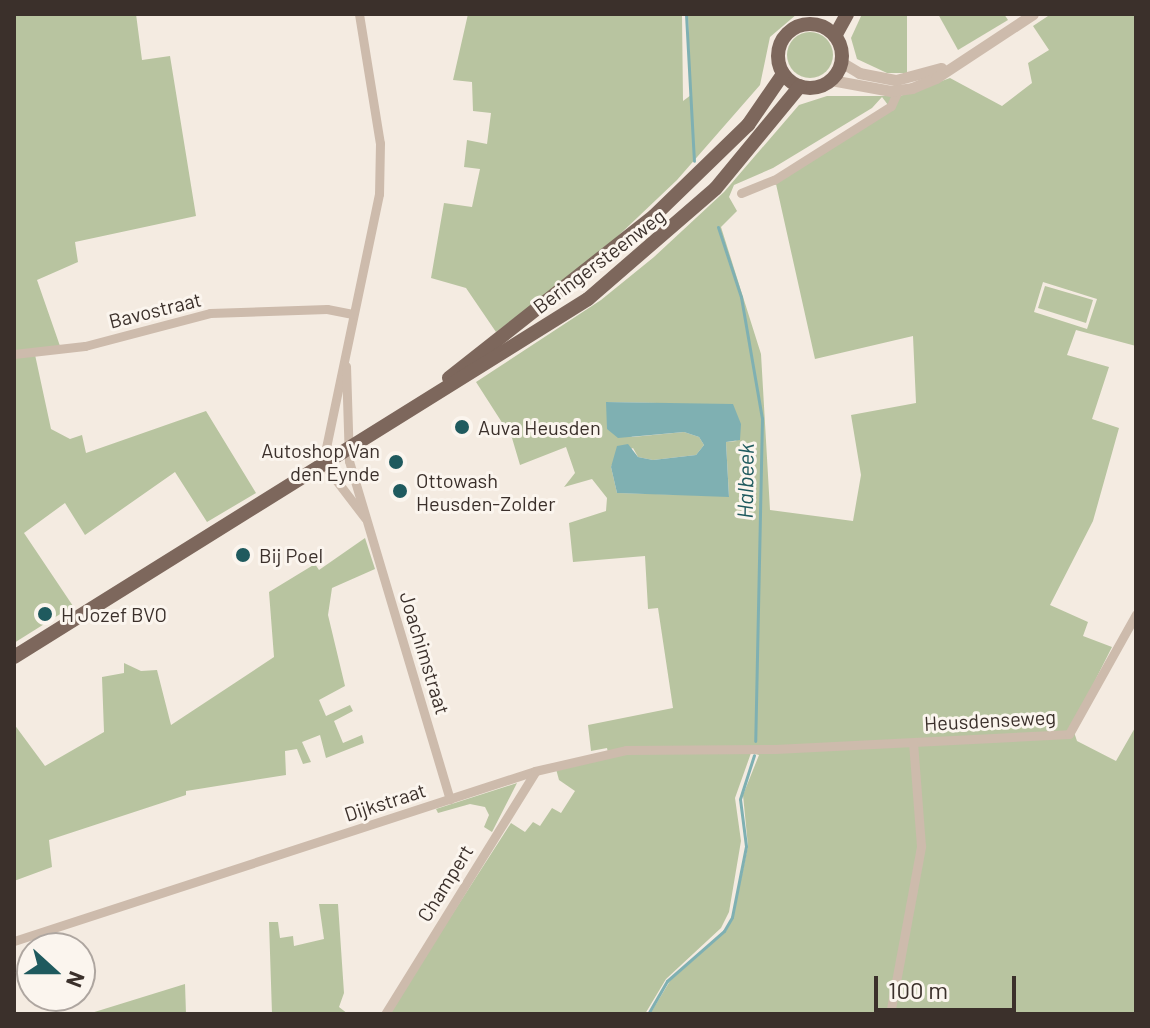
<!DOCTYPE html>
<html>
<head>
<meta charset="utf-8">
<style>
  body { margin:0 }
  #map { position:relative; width:1150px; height:1028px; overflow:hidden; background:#f4ebe1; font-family:Barlow,sans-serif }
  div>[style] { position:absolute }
  .green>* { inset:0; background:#b8c4a0 }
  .round { border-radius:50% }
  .water>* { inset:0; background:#7fb0b2 }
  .stream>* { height:3px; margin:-1.5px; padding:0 1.5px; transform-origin:1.5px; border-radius:1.5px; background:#7fb0b2 }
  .minor>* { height:9px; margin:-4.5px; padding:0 4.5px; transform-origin:4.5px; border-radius:4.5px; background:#cdbbac }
  .tertiary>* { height:11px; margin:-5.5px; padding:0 5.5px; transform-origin:5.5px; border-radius:5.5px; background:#cdbbac }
  .primary>* { height:14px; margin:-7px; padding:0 7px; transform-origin:7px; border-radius:7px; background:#7d675c }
  .primary>.ring { margin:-7px; padding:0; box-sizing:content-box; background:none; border:14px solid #7d675c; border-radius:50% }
  .dots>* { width:22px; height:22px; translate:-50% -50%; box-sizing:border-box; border:4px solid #fbf5ee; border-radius:50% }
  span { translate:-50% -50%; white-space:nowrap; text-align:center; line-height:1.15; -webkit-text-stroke:6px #fbf5ee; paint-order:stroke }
  .street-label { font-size:20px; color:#3b302b }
  .poi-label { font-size:20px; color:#3b302b }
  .left { translate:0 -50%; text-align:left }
  .right { translate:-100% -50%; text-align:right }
  .water-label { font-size:22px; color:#1f5a5e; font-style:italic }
  .frame { position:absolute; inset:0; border:16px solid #3b302b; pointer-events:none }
  .north { position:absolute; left:16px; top:932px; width:80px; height:80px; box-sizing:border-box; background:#fbf5ee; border:2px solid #aea6a0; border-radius:50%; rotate:111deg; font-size:22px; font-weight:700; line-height:32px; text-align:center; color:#3b302b }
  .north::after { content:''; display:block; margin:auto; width:28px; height:36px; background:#1f5a5e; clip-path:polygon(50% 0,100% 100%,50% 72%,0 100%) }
  .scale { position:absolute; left:874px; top:976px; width:142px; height:36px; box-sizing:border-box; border:4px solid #3b302b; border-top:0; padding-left:10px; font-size:24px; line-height:28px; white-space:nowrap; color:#3b302b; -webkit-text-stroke:6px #fbf5ee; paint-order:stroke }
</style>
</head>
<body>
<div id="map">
  <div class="green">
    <div style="clip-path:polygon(14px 14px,136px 14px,142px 60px,170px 56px,196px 216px,75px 242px,78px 262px,37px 280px,60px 346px,34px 350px,51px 429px,70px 439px,82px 435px,86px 453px,206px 411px,256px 493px,207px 522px,175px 472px,85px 535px,65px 503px,24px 533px,73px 606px,14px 643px)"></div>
    <div style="clip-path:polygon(468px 14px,682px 14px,683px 101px,691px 95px,688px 16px,797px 14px,770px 37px,760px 85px,677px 180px,598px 255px,496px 332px,466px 288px,431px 278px,444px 203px,472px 207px,480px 169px,464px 167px,467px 140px,487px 144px,491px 113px,473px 111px,472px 82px,453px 80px)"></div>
    <div style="clip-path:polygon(862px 14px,907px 14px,907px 73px,887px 73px,857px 59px,851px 38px)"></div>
    <div style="clip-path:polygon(938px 14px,1004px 14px,1008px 20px,958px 50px)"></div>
    <div style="clip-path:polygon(evenodd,1051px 14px,1136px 14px,1136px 346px,1076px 330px,1067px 355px,1109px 367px,1092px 419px,1119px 428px,1093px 521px,1050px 605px,1088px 622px,1083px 636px,1112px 647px,1072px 726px,1077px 741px,1116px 761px,1136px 726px,1136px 1014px,650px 1014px,670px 981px,726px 931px,733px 917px,748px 846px,743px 795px,759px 755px,751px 753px,735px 798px,741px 841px,729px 912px,721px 928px,666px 979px,645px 1014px,388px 1014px,511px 823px,525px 832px,533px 822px,540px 826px,552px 808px,561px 813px,575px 791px,559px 780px,556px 769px,609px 758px,607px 748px,591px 751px,588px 725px,673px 708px,658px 608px,648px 609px,645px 556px,573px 562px,569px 523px,606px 511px,607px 498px,592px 479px,564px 487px,575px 473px,566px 447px,520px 465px,512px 438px,476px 382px,601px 300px,654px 257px,724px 192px,799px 105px,827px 96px,900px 96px,950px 78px,1002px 106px,1032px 83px,1028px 63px,1049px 50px,1033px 26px,1051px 14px,882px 97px,888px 105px,776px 184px,815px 359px,913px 336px,916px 403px,851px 415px,861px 475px,853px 521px,770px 510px,761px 354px,721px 227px,737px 211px,729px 197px,734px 185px,773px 168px,872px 108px,882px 97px,1051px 14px,1043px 282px,1097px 299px,1087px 329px,1034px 312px,1043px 282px,1051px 14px,607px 402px,658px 403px,737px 441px,726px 442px,729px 496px,617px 493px,611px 467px,616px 456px,633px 448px,638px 457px,653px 460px,696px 455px,704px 445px,699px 437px,684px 432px,632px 437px,607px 402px)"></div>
    <div class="round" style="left:787px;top:32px;width:46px;height:46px"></div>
    <div style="clip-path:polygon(1045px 286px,1093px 300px,1086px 323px,1038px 308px)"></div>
    <div style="clip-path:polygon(365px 538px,375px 569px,332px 588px,328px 615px,345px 686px,319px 700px,326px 716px,350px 705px,353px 711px,334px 721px,343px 743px,362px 735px,364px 743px,326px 758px,320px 735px,302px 742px,311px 762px,303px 764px,297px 749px,285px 751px,286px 775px,186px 791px,186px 795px,49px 840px,52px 867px,14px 881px,14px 724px,45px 766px,104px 732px,102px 677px,124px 673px,124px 663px,141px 671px,157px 670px,171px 725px,274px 657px,269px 592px,315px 564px,319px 570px)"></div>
    <div style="clip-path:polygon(517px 783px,492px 832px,484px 827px,489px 815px,485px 807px,470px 804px,438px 813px,436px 809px)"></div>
    <div style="clip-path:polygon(319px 904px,338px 904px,344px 993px,339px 1007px,348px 1014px,272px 1014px,269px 922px,278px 922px,280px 938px,293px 936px,294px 946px,324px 939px)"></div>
    <div style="clip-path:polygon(185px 984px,186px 1014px,88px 1014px)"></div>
  </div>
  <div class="water">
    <div style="clip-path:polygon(606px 402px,733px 404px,741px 424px,740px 440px,726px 442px,729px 497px,617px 493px,611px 467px,617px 446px,628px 444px,638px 457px,653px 460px,696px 455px,704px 445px,699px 437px,684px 432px,618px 438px,607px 429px)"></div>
  </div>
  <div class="stream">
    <div style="left:686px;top:14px;width:147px;rotate:86.9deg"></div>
    <div style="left:718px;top:227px;width:74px;rotate:71.8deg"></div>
    <div style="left:741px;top:297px;width:123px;rotate:80.2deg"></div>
    <div style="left:762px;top:418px;width:323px;rotate:91.2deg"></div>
    <div style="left:648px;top:1014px;width:38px;rotate:-60deg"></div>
    <div style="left:667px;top:981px;width:76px;rotate:-41.3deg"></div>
    <div style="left:724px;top:931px;width:16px;rotate:-60deg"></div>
    <div style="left:732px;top:917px;width:72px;rotate:-78.8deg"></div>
    <div style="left:746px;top:846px;width:47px;rotate:-97.3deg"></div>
    <div style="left:740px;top:799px;width:46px;rotate:-72.3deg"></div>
  </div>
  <div class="minor">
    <div style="left:359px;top:14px;width:131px;rotate:80.8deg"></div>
    <div style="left:380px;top:143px;width:51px;rotate:91.1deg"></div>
    <div style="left:379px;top:194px;width:275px;rotate:101.8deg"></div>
    <div style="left:323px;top:463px;width:69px;rotate:52.6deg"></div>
    <div style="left:741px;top:193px;width:35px;rotate:-22deg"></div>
    <div style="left:774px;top:180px;width:138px;rotate:-32.3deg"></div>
    <div style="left:891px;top:106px;width:17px;rotate:-66deg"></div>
    <div style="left:14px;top:354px;width:71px;rotate:-6.4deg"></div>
    <div style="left:85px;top:346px;width:129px;rotate:-14.8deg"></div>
    <div style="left:210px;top:313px;width:117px;rotate:-2deg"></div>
    <div style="left:327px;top:309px;width:26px;rotate:11deg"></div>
    <div style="left:346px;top:366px;width:95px;rotate:88.2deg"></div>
    <div style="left:349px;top:461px;width:353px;rotate:73.4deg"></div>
    <div style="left:14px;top:941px;width:548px;rotate:-18.07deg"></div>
    <div style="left:535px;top:771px;width:93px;rotate:-13deg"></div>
    <div style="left:626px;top:750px;width:149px;rotate:-0.4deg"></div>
    <div style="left:775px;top:749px;width:294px;rotate:-2.9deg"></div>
    <div style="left:1069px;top:734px;width:137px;rotate:-60.8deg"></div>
    <div style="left:385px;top:1014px;width:285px;rotate:-58.2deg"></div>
    <div style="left:890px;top:1014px;width:171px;rotate:-79.5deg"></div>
    <div style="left:921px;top:846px;width:104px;rotate:-94.4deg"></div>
  </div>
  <div class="tertiary">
    <div style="left:841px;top:62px;width:21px;rotate:31deg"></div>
    <div style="left:859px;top:73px;width:38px;rotate:11deg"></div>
    <div style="left:896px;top:80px;width:47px;rotate:-14.9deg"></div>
    <div style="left:831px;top:80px;width:61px;rotate:10.4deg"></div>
    <div style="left:891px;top:91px;width:21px;rotate:-8deg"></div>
    <div style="left:912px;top:88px;width:26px;rotate:-23deg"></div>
    <div style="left:936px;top:78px;width:116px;rotate:-33.4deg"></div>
  </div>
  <div class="primary">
    <div class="ring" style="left:778px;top:24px;width:50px;height:50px"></div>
    <div style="left:835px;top:36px;width:25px;rotate:-61deg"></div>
    <div style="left:449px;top:378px;width:261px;rotate:-38.3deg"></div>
    <div style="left:654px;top:216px;width:131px;rotate:-44.1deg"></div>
    <div style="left:748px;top:125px;width:62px;rotate:-55.5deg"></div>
    <div style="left:14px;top:657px;width:676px;rotate:-31.95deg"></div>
    <div style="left:588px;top:299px;width:169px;rotate:-40.9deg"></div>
    <div style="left:716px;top:188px;width:132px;rotate:-50.5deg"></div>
  </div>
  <div class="dots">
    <div style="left:462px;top:427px;background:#1f5a5e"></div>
    <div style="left:396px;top:462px;background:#1f5a5e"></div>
    <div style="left:400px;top:491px;background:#1f5a5e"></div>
    <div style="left:243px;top:555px;background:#1f5a5e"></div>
    <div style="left:45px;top:614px;background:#1f5a5e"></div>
  </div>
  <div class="street-label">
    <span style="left:599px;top:261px;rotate:-37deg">Beringersteenweg</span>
    <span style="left:155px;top:310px;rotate:-14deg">Bavostraat</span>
    <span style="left:425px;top:653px;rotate:73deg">Joachimstraat</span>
    <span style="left:990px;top:720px;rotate:-3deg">Heusdenseweg</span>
    <span style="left:385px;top:802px;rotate:-18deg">Dijkstraat</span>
    <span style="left:445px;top:883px;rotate:-58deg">Champert</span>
  </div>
  <div class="poi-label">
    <span class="left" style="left:478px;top:427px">Auva Heusden</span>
    <span class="right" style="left:380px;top:462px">Autoshop Van<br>den Eynde</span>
    <span class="left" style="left:416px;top:492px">Ottowash<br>Heusden-Zolder</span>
    <span class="left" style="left:259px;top:555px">Bij Poel</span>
    <span class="left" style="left:61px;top:614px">H Jozef BVO</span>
  </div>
  <div class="water-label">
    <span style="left:745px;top:481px;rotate:-89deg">Halbeek</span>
  </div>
  <div class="frame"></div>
  <div class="north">N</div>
  <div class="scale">100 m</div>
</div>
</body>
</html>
